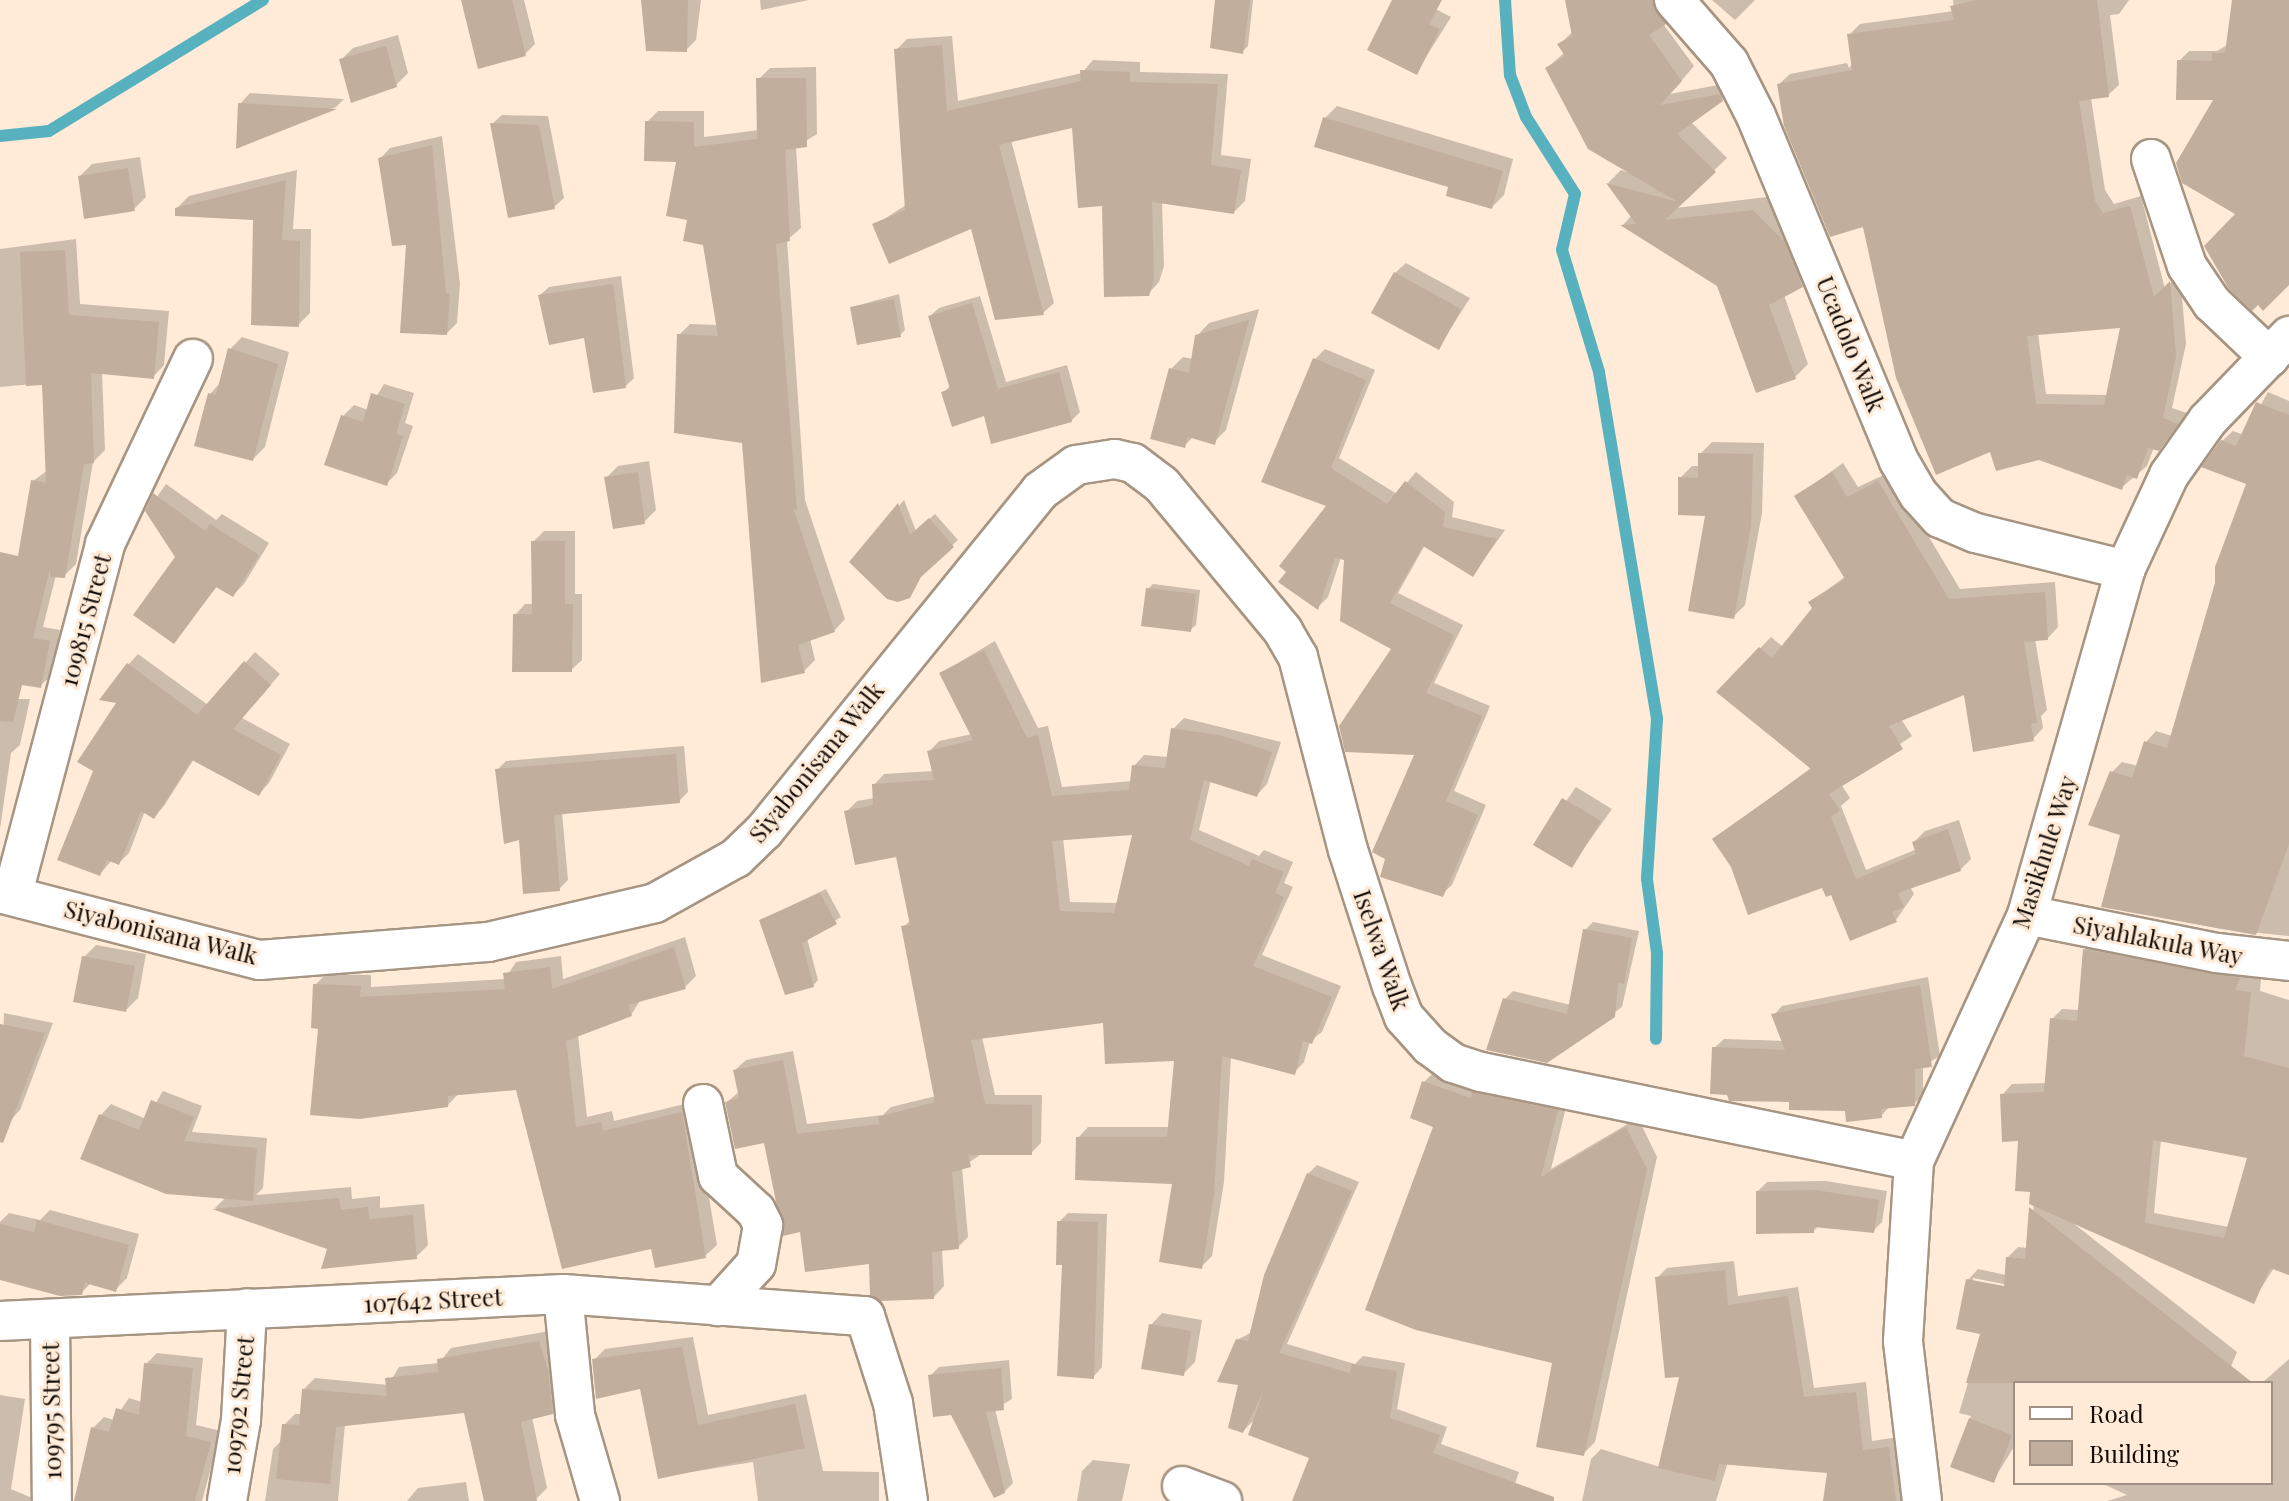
<!DOCTYPE html>
<html>
<head>
<meta charset="utf-8">
<style>
  body { margin:0 }
  #map { position:relative; width:2289px; height:1501px; overflow:hidden; background:#ffebd8; font-family:"Playfair Display",serif }
  div>[style] { position:absolute }
  .shadow>* { inset:0; background:#0003 }
  .stream>* { height:12px; margin:-6px; padding:0 6px; transform-origin:6px; border-radius:6px; background:#58b1be }
  .building>* { inset:0; background:#c1ae9c }
  .roads { filter:drop-shadow(2px 0 #a79583) drop-shadow(-2px 0 #a79583) drop-shadow(0 2px #a79583) drop-shadow(0 -2px #a79583) }
  .minor>* { height:38px; margin:-19px; padding:0 19px; transform-origin:19px; border-radius:19px; background:#fff }
  span { translate:-50% -50%; white-space:nowrap; text-align:center; line-height:1.15; -webkit-text-stroke:6px #ffebd8; paint-order:stroke }
  .street-label { font-size:24px; color:#110b06 }
  .legend { position:absolute; left:2013px; top:1381px; width:260px; height:104px; box-sizing:border-box; background:#ffebd8; border:2px solid #a09184; margin:0; padding:10px 14px; list-style:none; font-size:24px; color:#110b06 }
  .legend li { display:flex; align-items:center; gap:16px; height:40px }
  .legend b { width:40px; border:2px solid #a09184 }
</style>
</head>
<body>
<div id="map">
  <div class="shadow">
    <div style="clip-path:polygon(465px 0,524px 0,535px 44px,525px 54px)"></div>
    <div style="clip-path:polygon(643px 0,701px 0,696px 40px,686px 50px)"></div>
    <div style="clip-path:polygon(760px 0,809px 0,761px 10px)"></div>
    <div style="clip-path:polygon(1217px 0,1253px 0,1248px 46px,1242px 52px)"></div>
    <div style="clip-path:polygon(1397px 0,1418px 0,1451px 17px,1416px 73px)"></div>
    <div style="clip-path:polygon(1567px 0,1640px 0,1658px 17px,1694px 66px,1670px 94px,1734px 82px,1722px 99px,1691px 122px,1727px 158px,1675px 208px,1767px 197px,1797px 227px,1815px 272px,1784px 295px,1808px 364px,1795px 377px,1719px 284px,1623px 225px,1632px 215px,1608px 183px,1621px 170px,1630px 173px,1547px 68px,1565px 52px,1560px 44px,1573px 31px)"></div>
    <div style="clip-path:polygon(1712px 0,1755px 0,1735px 20px)"></div>
    <div style="clip-path:polygon(evenodd,1953px 0,2129px 0,2119px 14px,2110px 15px,2119px 85px,2108px 95px,2091px 98px,2105px 190px,2114px 204px,2141px 196px,2165px 289px,2180px 273px,2186px 344px,2172px 408px,2187px 413px,2169px 438px,2154px 447px,2147px 466px,2121px 488px,2040px 458px,1992px 449px,1779px 84px,1790px 74px,1847px 63px,1849px 68px,1853px 63px,1849px 35px,1860px 24px,1954px 11px,1953px 0,2123px 326px,2108px 395px,2046px 394px,2038px 333px,2123px 326px)"></div>
    <div style="clip-path:polygon(2234px 0,2289px 0,2289px 282px,2238px 214px,2217px 98px,2179px 61px,2189px 51px,2217px 51px,2229px 44px)"></div>
    <div style="clip-path:polygon(398px 35px,408px 73px,396px 85px,341px 60px,353px 48px)"></div>
    <div style="clip-path:polygon(952px 36px,958px 101px,1082px 73px,1093px 60px,1140px 62px,1140px 72px,1228px 74px,1221px 155px,1251px 159px,1245px 201px,1234px 212px,1162px 201px,1164px 266px,1159px 282px,1148px 294px,1074px 125px,1011px 140px,1054px 303px,1043px 313px,972px 226px,875px 225px,906px 205px,896px 50px,907px 39px)"></div>
    <div style="clip-path:polygon(816px 67px,817px 134px,796px 147px,801px 228px,787px 240px,805px 500px,845px 619px,834px 631px,810px 639px,815px 660px,804px 671px,744px 441px,679px 335px,690px 324px,718px 325px,705px 243px,689px 219px,678px 160px,647px 122px,658px 111px,704px 111px,704px 137px,759px 130px,759px 79px,770px 68px)"></div>
    <div style="clip-path:polygon(250px 93px,344px 99px,336px 107px,238px 146px,240px 104px)"></div>
    <div style="clip-path:polygon(1337px 106px,1513px 159px,1504px 195px,1492px 207px,1325px 118px)"></div>
    <div style="clip-path:polygon(502px 115px,548px 116px,564px 198px,554px 207px,492px 124px)"></div>
    <div style="clip-path:polygon(442px 136px,460px 284px,457px 323px,447px 333px,380px 159px,390px 148px)"></div>
    <div style="clip-path:polygon(140px 157px,146px 197px,134px 209px,80px 176px,92px 164px)"></div>
    <div style="clip-path:polygon(297px 170px,293px 229px,311px 229px,310px 313px,298px 325px,255px 218px,177px 208px,189px 196px)"></div>
    <div style="clip-path:polygon(76px 239px,80px 304px,169px 311px,164px 365px,153px 377px,102px 372px,105px 450px,93px 462px,76px 564px,64px 576px,56px 575px,43px 627px,60px 630px,52px 675px,40px 686px,14px 681px,13px 699px,30px 699px,20px 745px,11px 753px,0 829px,0 669px,33px 481px,48px 470px,44px 383px,0 387px,0 249px)"></div>
    <div style="clip-path:polygon(1406px 263px,1470px 298px,1439px 347px,1395px 273px)"></div>
    <div style="clip-path:polygon(621px 276px,634px 378px,626px 386px,585px 335px,540px 295px,549px 287px)"></div>
    <div style="clip-path:polygon(899px 294px,905px 330px,900px 335px,852px 307px)"></div>
    <div style="clip-path:polygon(980px 296px,1006px 382px,1067px 365px,1080px 412px,1071px 421px,985px 414px,943px 393px,951px 385px,930px 316px,939px 308px)"></div>
    <div style="clip-path:polygon(1259px 309px,1226px 430px,1214px 442px,1193px 437px,1184px 446px,1171px 369px,1183px 357px,1193px 359px,1197px 336px,1209px 323px)"></div>
    <div style="clip-path:polygon(242px 337px,289px 352px,265px 447px,253px 459px,210px 394px,221px 382px,230px 349px)"></div>
    <div style="clip-path:polygon(1325px 349px,1375px 370px,1339px 458px,1397px 494px,1416px 472px,1454px 502px,1452px 517px,1505px 530px,1473px 575px,1425px 545px,1398px 593px,1463px 625px,1434px 683px,1490px 706px,1454px 791px,1486px 805px,1452px 885px,1442px 894px,1394px 649px,1346px 558px,1341px 557px,1328px 597px,1318px 607px,1329px 505px,1315px 359px)"></div>
    <div style="clip-path:polygon(384px 384px,414px 393px,405px 423px,413px 426px,397px 473px,386px 484px,343px 416px,354px 405px,368px 410px)"></div>
    <div style="clip-path:polygon(2268px 392px,2289px 401px,2289px 936px,2221px 929px,2104px 906px,2122px 833px,2112px 772px,2122px 762px,2138px 766px,2146px 742px,2156px 731px,2172px 736px,2248px 483px,2222px 441px,2233px 431px,2244px 435px)"></div>
    <div style="clip-path:polygon(1712px 442px,1764px 443px,1762px 513px,1745px 605px,1733px 617px,1708px 514px,1680px 478px,1692px 466px,1700px 466px,1700px 454px)"></div>
    <div style="clip-path:polygon(649px 461px,656px 510px,644px 522px,606px 478px,618px 466px)"></div>
    <div style="clip-path:polygon(1843px 463px,1858px 487px,1890px 472px,1960px 589px,2055px 582px,2058px 627px,2048px 638px,2035px 639px,2047px 710px,2041px 716px,2043px 728px,2033px 739px,1965px 692px,1901px 719px,1912px 736px,1841px 784px,1850px 798px,1841px 806px,1866px 870px,1917px 849px,1914px 842px,1925px 831px,1959px 820px,1971px 859px,1960px 870px,1910px 887px,1914px 894px,1896px 920px,1823px 886px,1733px 866px,1715px 839px,1812px 767px,1719px 692px,1771px 637px,1783px 647px,1815px 608px,1811px 602px,1846px 576px,1797px 496px)"></div>
    <div style="clip-path:polygon(166px 484px,216px 520px,222px 514px,269px 543px,244px 584px,233px 595px,218px 585px,174px 642px,178px 557px,147px 511px)"></div>
    <div style="clip-path:polygon(904px 500px,916px 531px,935px 514px,958px 540px,925px 571px,852px 562px)"></div>
    <div style="clip-path:polygon(544px 531px,575px 531px,575px 594px,582px 594px,582px 660px,571px 670px,515px 615px,525px 604px,534px 604px,533px 542px)"></div>
    <div style="clip-path:polygon(1153px 584px,1200px 590px,1196px 625px,1190px 630px,1148px 589px)"></div>
    <div style="clip-path:polygon(evenodd,995px 641px,1038px 728px,1048px 726px,1062px 787px,1132px 781px,1134px 766px,1144px 755px,1168px 757px,1173px 729px,1184px 718px,1281px 742px,1267px 784px,1257px 795px,1211px 780px,1199px 830px,1259px 856px,1264px 850px,1293px 862px,1284px 883px,1293px 887px,1262px 955px,1341px 986px,1322px 1032px,1310px 1041px,1304px 1062px,1294px 1073px,1231px 1056px,1224px 1182px,1212px 1256px,1201px 1267px,1175px 1182px,1078px 1138px,1088px 1127px,1170px 1127px,1176px 1059px,1105px 1021px,982px 1037px,995px 1095px,1042px 1095px,1041px 1143px,1031px 1153px,980px 1155px,962px 1167px,968px 1237px,958px 1247px,942px 1249px,944px 1286px,934px 1297px,801px 1230px,766px 1140px,727px 1102px,740px 1091px,735px 1070px,746px 1060px,793px 1051px,807px 1124px,883px 1115px,891px 1107px,936px 1096px,903px 927px,911px 920px,898px 854px,846px 812px,857px 801px,875px 798px,874px 785px,884px 774px,934px 771px,929px 752px,939px 741px,972px 734px,941px 673px,995px 641px,1135px 833px,1118px 903px,1070px 902px,1063px 838px,1135px 833px)"></div>
    <div style="clip-path:polygon(255px 652px,280px 674px,242px 718px,290px 744px,269px 783px,259px 794px,194px 759px,164px 806px,154px 817px,145px 811px,129px 853px,119px 863px,112px 860px,100px 874px,95px 771px,128px 665px,138px 654px,208px 705px)"></div>
    <div style="clip-path:polygon(684px 746px,688px 792px,679px 801px,562px 812px,568px 880px,559px 889px,497px 770px,506px 761px)"></div>
    <div style="clip-path:polygon(1576px 787px,1612px 809px,1572px 865px,1536px 844px)"></div>
    <div style="clip-path:polygon(826px 889px,841px 917px,807px 938px,818px 980px,813px 986px,761px 920px)"></div>
    <div style="clip-path:polygon(1593px 922px,1639px 931px,1622px 1007px,1547px 1061px,1505px 999px,1513px 991px,1571px 1005px,1585px 930px)"></div>
    <div style="clip-path:polygon(685px 937px,696px 976px,684px 988px,641px 999px,631px 1015px,578px 1035px,587px 1117px,612px 1111px,614px 1121px,693px 1102px,717px 1245px,705px 1256px,652px 1246px,518px 1088px,459px 1093px,448px 1105px,320px 1027px,315px 985px,326px 974px,371px 975px,371px 987px,505px 979px,516px 962px,561px 956px,563px 979px)"></div>
    <div style="clip-path:polygon(evenodd,2096px 939px,2262px 969px,2260px 991px,2289px 1000px,2289px 1275px,2274px 1268px,2253px 1301px,2073px 1223px,2237px 1352px,2224px 1383px,2015px 1383px,2015px 1445px,1993px 1481px,1953px 1466px,1971px 1416px,1959px 1413px,1983px 1333px,1968px 1280px,1978px 1269px,2006px 1275px,2008px 1257px,2018px 1247px,2028px 1248px,2034px 1204px,2020px 1139px,2002px 1095px,2012px 1084px,2046px 1083px,2052px 1019px,2062px 1009px,2080px 1010px,2085px 950px,2096px 939px,2161px 1140px,2250px 1157px,2229px 1227px,2154px 1213px,2161px 1140px,2096px 939px,1973px 1278px,2014px 1286px,2013px 1290px,1973px 1282px,1973px 1278px)"></div>
    <div style="clip-path:polygon(96px 945px,146px 954px,138px 998px,126px 1010px,84px 957px)"></div>
    <div style="clip-path:polygon(1928px 977px,1940px 1056px,1923px 1066px,1923px 1095px,1914px 1104px,1890px 1106px,1881px 1116px,1791px 1100px,1714px 1048px,1724px 1039px,1784px 1041px,1774px 1015px,1782px 1006px)"></div>
    <div style="clip-path:polygon(4px 1013px,53px 1023px,20px 1110px,10px 1121px,0 1117px)"></div>
    <div style="clip-path:polygon(1435px 1071px,1568px 1099px,1551px 1169px,1638px 1118px,1657px 1157px,1595px 1442px,1583px 1454px,1555px 1361px,1435px 1126px,1424px 1082px)"></div>
    <div style="clip-path:polygon(163px 1091px,202px 1106px,192px 1132px,267px 1138px,263px 1188px,256px 1195px,351px 1187px,352px 1199px,380px 1196px,380px 1208px,424px 1204px,428px 1245px,416px 1257px,329px 1248px,215px 1208px,227px 1196px,83px 1158px,101px 1115px,111px 1104px,146px 1119px)"></div>
    <div style="clip-path:polygon(1317px 1165px,1359px 1182px,1287px 1344px,1355px 1364px,1363px 1356px,1405px 1363px,1397px 1409px,1447px 1427px,1441px 1444px,1519px 1472px,1509px 1501px,1306px 1501px,1312px 1457px,1256px 1418px,1243px 1431px,1237px 1340px,1252px 1332px,1308px 1174px)"></div>
    <div style="clip-path:polygon(1826px 1181px,1887px 1191px,1882px 1222px,1873px 1231px,1819px 1226px,1813px 1231px,1758px 1191px,1767px 1182px)"></div>
    <div style="clip-path:polygon(50px 1210px,139px 1234px,127px 1278px,116px 1289px,91px 1283px,81px 1293px,0 1278px,0 1222px,9px 1213px,40px 1220px)"></div>
    <div style="clip-path:polygon(1068px 1213px,1107px 1214px,1102px 1367px,1093px 1377px,1059px 1222px)"></div>
    <div style="clip-path:polygon(1734px 1261px,1738px 1296px,1798px 1287px,1814px 1388px,1866px 1382px,1872px 1441px,1899px 1437px,1906px 1501px,1825px 1501px,1829px 1471px,1728px 1462px,1716px 1501px,1582px 1501px,1591px 1459px,1601px 1449px,1660px 1467px,1681px 1375px,1657px 1278px,1667px 1268px)"></div>
    <div style="clip-path:polygon(1162px 1313px,1202px 1320px,1195px 1362px,1183px 1374px,1151px 1325px)"></div>
    <div style="clip-path:polygon(550px 1331px,563px 1401px,552px 1412px,532px 1417px,547px 1488px,536px 1499px,486px 1501px,466px 1411px,345px 1424px,338px 1501px,265px 1501px,273px 1449px,282px 1440px,284px 1425px,295px 1414px,302px 1414px,304px 1389px,315px 1378px,388px 1385px,399px 1367px,439px 1363px,451px 1348px)"></div>
    <div style="clip-path:polygon(693px 1337px,708px 1415px,806px 1394px,823px 1471px,879px 1472px,879px 1501px,758px 1501px,753px 1462px,660px 1477px,642px 1386px,594px 1360px,605px 1349px)"></div>
    <div style="clip-path:polygon(157px 1353px,203px 1358px,196px 1425px,221px 1431px,202px 1501px,76px 1501px,93px 1428px,104px 1417px,114px 1420px,129px 1398px,142px 1402px,146px 1364px)"></div>
    <div style="clip-path:polygon(2289px 1359px,2289px 1501px,2107px 1501px,2127px 1495px,2101px 1483px,2271px 1483px,2271px 1383px,2262px 1383px)"></div>
    <div style="clip-path:polygon(1009px 1360px,1012px 1399px,995px 1409px,1013px 1483px,1004px 1492px,930px 1376px,939px 1367px)"></div>
    <div style="clip-path:polygon(0 1395px,25px 1399px,11px 1489px,39px 1501px,0 1501px)"></div>
    <div style="clip-path:polygon(1093px 1460px,1130px 1464px,1122px 1501px,1077px 1501px,1082px 1471px)"></div>
    <div style="clip-path:polygon(466px 1482px,469px 1501px,407px 1501px,418px 1488px)"></div>
  </div>
  <div class="stream">
    <div style="left:1505px;top:0;width:75px;rotate:86.2deg"></div>
    <div style="left:1510px;top:75px;width:45px;rotate:69.1deg"></div>
    <div style="left:1526px;top:117px;width:91px;rotate:57.5deg"></div>
    <div style="left:1575px;top:194px;width:57px;rotate:103.1deg"></div>
    <div style="left:1562px;top:250px;width:127px;rotate:73.1deg"></div>
    <div style="left:1599px;top:372px;width:352px;rotate:80.5deg"></div>
    <div style="left:1657px;top:719px;width:160px;rotate:93.6deg"></div>
    <div style="left:1647px;top:879px;width:75px;rotate:82.3deg"></div>
    <div style="left:1657px;top:953px;width:86px;rotate:90.7deg"></div>
    <div style="left:0;top:136px;width:49px;rotate:-5.8deg"></div>
    <div style="left:49px;top:131px;width:251px;rotate:-31.5deg"></div>
  </div>
  <div class="building">
    <div style="clip-path:polygon(461px 0,512px 0,526px 56px,478px 69px)"></div>
    <div style="clip-path:polygon(641px 0,688px 0,687px 52px,646px 51px)"></div>
    <div style="clip-path:polygon(1215px 0,1250px 0,1243px 54px,1210px 48px)"></div>
    <div style="clip-path:polygon(1392px 0,1442px 0,1429px 24px,1440px 29px,1417px 75px,1367px 50px)"></div>
    <div style="clip-path:polygon(1565px 0,1653px 0,1666px 24px,1649px 35px,1682px 81px,1660px 105px,1720px 94px,1723px 101px,1677px 134px,1716px 172px,1665px 220px,1753px 210px,1784px 241px,1803px 287px,1769px 305px,1796px 379px,1756px 393px,1717px 286px,1620px 225px,1636px 224px,1606px 183px,1678px 202px,1588px 149px,1545px 68px,1565px 56px,1557px 44px,1572px 36px)"></div>
    <div style="clip-path:polygon(evenodd,1977px 0,2097px 0,2109px 97px,2079px 101px,2095px 201px,2103px 213px,2130px 206px,2154px 297px,2170px 281px,2176px 356px,2163px 418px,2178px 424px,2159px 451px,2148px 448px,2137px 479px,2127px 475px,2122px 490px,2039px 460px,1996px 471px,1990px 452px,1936px 475px,1896px 378px,1863px 227px,1830px 237px,1784px 126px,1777px 84px,1852px 70px,1847px 34px,1954px 20px,1950px 6px,1977px 0,2120px 328px,2104px 405px,2036px 404px,2027px 336px,2120px 328px)"></div>
    <div style="clip-path:polygon(2232px 0,2289px 0,2289px 285px,2263px 311px,2258px 305px,2252px 311px,2229px 289px,2204px 246px,2235px 214px,2182px 183px,2176px 163px,2213px 100px,2176px 100px,2177px 60px,2212px 61px,2212px 53px,2225px 53px)"></div>
    <div style="clip-path:polygon(942px 45px,947px 111px,1081px 81px,1080px 70px,1130px 72px,1130px 82px,1218px 84px,1211px 165px,1241px 170px,1234px 214px,1152px 202px,1154px 279px,1149px 296px,1104px 297px,1102px 206px,1078px 208px,1072px 128px,999px 145px,1044px 315px,995px 320px,971px 229px,889px 264px,872px 224px,905px 210px,894px 49px)"></div>
    <div style="clip-path:polygon(386px 46px,397px 87px,351px 103px,339px 59px)"></div>
    <div style="clip-path:polygon(756px 78px,806px 78px,807px 147px,785px 150px,790px 241px,776px 244px,797px 511px,793px 507px,835px 632px,798px 645px,805px 673px,761px 683px,742px 443px,674px 433px,677px 334px,718px 336px,703px 245px,683px 241px,687px 220px,666px 216px,676px 162px,644px 161px,645px 121px,694px 122px,694px 147px,757px 139px)"></div>
    <div style="clip-path:polygon(238px 103px,337px 109px,236px 149px)"></div>
    <div style="clip-path:polygon(1323px 117px,1503px 171px,1492px 209px,1446px 196px,1448px 187px,1314px 147px)"></div>
    <div style="clip-path:polygon(490px 123px,539px 125px,555px 209px,508px 218px)"></div>
    <div style="clip-path:polygon(432px 145px,446px 293px,450px 293px,447px 335px,400px 333px,406px 245px,392px 246px,378px 158px)"></div>
    <div style="clip-path:polygon(128px 168px,135px 211px,84px 219px,78px 176px)"></div>
    <div style="clip-path:polygon(286px 180px,282px 240px,300px 241px,299px 327px,251px 325px,253px 220px,175px 216px,175px 208px)"></div>
    <div style="clip-path:polygon(65px 250px,69px 315px,159px 322px,154px 379px,91px 373px,94px 463px,84px 464px,65px 578px,50px 577px,50px 568px,33px 638px,50px 641px,41px 688px,22px 685px,13px 722px,0 721px,0 552px,18px 556px,31px 480px,46px 483px,42px 385px,26px 386px,20px 252px)"></div>
    <div style="clip-path:polygon(1394px 272px,1461px 309px,1439px 350px,1371px 313px)"></div>
    <div style="clip-path:polygon(613px 284px,626px 388px,593px 393px,584px 338px,549px 345px,538px 295px)"></div>
    <div style="clip-path:polygon(894px 299px,901px 337px,857px 345px,850px 307px)"></div>
    <div style="clip-path:polygon(972px 303px,998px 389px,1059px 372px,1072px 422px,991px 444px,984px 416px,952px 427px,941px 392px,950px 389px,928px 316px)"></div>
    <div style="clip-path:polygon(1249px 320px,1215px 445px,1188px 437px,1185px 448px,1150px 439px,1169px 368px,1189px 373px,1195px 335px)"></div>
    <div style="clip-path:polygon(228px 348px,278px 364px,253px 461px,194px 446px,208px 393px,216px 395px)"></div>
    <div style="clip-path:polygon(1313px 358px,1366px 380px,1331px 468px,1387px 504px,1405px 481px,1445px 512px,1443px 527px,1497px 539px,1473px 577px,1423px 546px,1390px 603px,1454px 635px,1426px 693px,1482px 716px,1446px 801px,1478px 815px,1443px 897px,1380px 877px,1385px 859px,1372px 852px,1414px 755px,1345px 752px,1339px 726px,1391px 649px,1340px 621px,1344px 560px,1335px 558px,1318px 610px,1278px 582px,1286px 572px,1279px 566px,1326px 506px,1261px 482px)"></div>
    <div style="clip-path:polygon(371px 393px,405px 404px,396px 434px,403px 436px,387px 486px,324px 465px,341px 415px,363px 422px)"></div>
    <div style="clip-path:polygon(2256px 402px,2289px 415px,2289px 844px,2256px 935px,2101px 907px,2120px 835px,2088px 825px,2110px 771px,2132px 778px,2144px 741px,2167px 748px,2215px 583px,2215px 567px,2246px 484px,2201px 467px,2221px 440px,2236px 446px)"></div>
    <div style="clip-path:polygon(1698px 453px,1753px 454px,1751px 526px,1734px 619px,1688px 611px,1705px 516px,1678px 515px,1678px 477px,1698px 478px)"></div>
    <div style="clip-path:polygon(638px 472px,645px 524px,613px 529px,604px 477px)"></div>
    <div style="clip-path:polygon(1832px 472px,1847px 497px,1878px 481px,1949px 599px,2045px 592px,2048px 640px,2024px 642px,2037px 723px,2031px 724px,2034px 741px,1973px 752px,1964px 695px,1889px 726px,1903px 749px,1829px 794px,1840px 810px,1831px 817px,1856px 879px,1916px 854px,1912px 842px,1948px 829px,1961px 871px,1898px 893px,1904px 907px,1892px 912px,1897px 922px,1850px 941px,1831px 895px,1826px 897px,1822px 888px,1748px 915px,1731px 867px,1712px 839px,1811px 769px,1716px 692px,1759px 647px,1772px 658px,1812px 608px,1808px 602px,1845px 579px,1794px 496px)"></div>
    <div style="clip-path:polygon(153px 493px,205px 531px,210px 524px,259px 555px,233px 597px,216px 587px,174px 644px,133px 615px,175px 557px,145px 511px)"></div>
    <div style="clip-path:polygon(898px 503px,910px 535px,929px 518px,954px 547px,921px 577px,910px 598px,898px 602px,887px 599px,849px 562px)"></div>
    <div style="clip-path:polygon(531px 541px,565px 541px,565px 604px,573px 604px,572px 672px,512px 672px,513px 614px,532px 614px)"></div>
    <div style="clip-path:polygon(1146px 588px,1196px 594px,1191px 632px,1141px 626px)"></div>
    <div style="clip-path:polygon(evenodd,984px 650px,1027px 738px,1038px 735px,1052px 796px,1129px 790px,1132px 765px,1165px 768px,1171px 728px,1223px 736px,1272px 752px,1257px 797px,1204px 780px,1190px 840px,1249px 866px,1252px 859px,1284px 872px,1275px 893px,1284px 897px,1253px 966px,1332px 997px,1312px 1044px,1303px 1041px,1295px 1075px,1222px 1056px,1214px 1194px,1202px 1269px,1159px 1262px,1172px 1184px,1075px 1180px,1076px 1137px,1167px 1137px,1174px 1061px,1105px 1064px,1103px 1023px,971px 1040px,985px 1104px,1032px 1105px,1032px 1155px,968px 1155px,971px 1167px,952px 1172px,959px 1249px,932px 1252px,934px 1299px,880px 1301px,870px 1295px,869px 1264px,805px 1272px,800px 1232px,783px 1236px,764px 1143px,735px 1149px,725px 1102px,739px 1098px,733px 1070px,783px 1060px,797px 1134px,880px 1124px,878px 1117px,935px 1102px,901px 926px,910px 925px,896px 857px,855px 865px,844px 811px,873px 805px,872px 784px,934px 780px,927px 751px,973px 740px,939px 673px,984px 650px,1132px 835px,1114px 913px,1060px 911px,1052px 841px,1132px 835px)"></div>
    <div style="clip-path:polygon(244px 661px,271px 685px,233px 729px,281px 755px,259px 796px,192px 760px,154px 819px,141px 811px,119px 865px,107px 860px,100px 876px,57px 860px,93px 771px,77px 762px,116px 703px,99px 700px,127px 663px,197px 715px)"></div>
    <div style="clip-path:polygon(676px 754px,680px 803px,554px 815px,560px 891px,523px 894px,519px 840px,504px 844px,495px 769px)"></div>
    <div style="clip-path:polygon(1562px 798px,1601px 821px,1572px 868px,1533px 845px)"></div>
    <div style="clip-path:polygon(820px 893px,837px 924px,802px 943px,814px 987px,785px 995px,759px 920px)"></div>
    <div style="clip-path:polygon(1583px 929px,1632px 938px,1624px 984px,1618px 983px,1615px 1017px,1547px 1063px,1486px 1050px,1503px 998px,1567px 1014px)"></div>
    <div style="clip-path:polygon(674px 947px,686px 989px,628px 1005px,632px 1016px,566px 1041px,576px 1127px,601px 1122px,603px 1131px,682px 1112px,706px 1258px,655px 1268px,651px 1249px,562px 1269px,516px 1090px,448px 1096px,448px 1107px,360px 1119px,310px 1115px,318px 1029px,311px 1028px,313px 984px,361px 986px,360px 997px,505px 989px,503px 973px,550px 967px,552px 989px)"></div>
    <div style="clip-path:polygon(evenodd,2083px 949px,2240px 978px,2235px 990px,2251px 992px,2244px 1056px,2289px 1068px,2289px 1275px,2270px 1268px,2254px 1304px,2029px 1204px,2030px 1192px,2015px 1191px,2018px 1141px,2002px 1142px,2000px 1094px,2044px 1092px,2050px 1018px,2077px 1021px,2083px 949px,2153px 1140px,2247px 1158px,2224px 1238px,2145px 1223px,2153px 1140px)"></div>
    <div style="clip-path:polygon(82px 956px,135px 966px,126px 1012px,73px 1002px)"></div>
    <div style="clip-path:polygon(1920px 985px,1932px 1067px,1915px 1069px,1915px 1106px,1881px 1109px,1882px 1118px,1846px 1122px,1845px 1111px,1789px 1110px,1789px 1102px,1729px 1101px,1727px 1095px,1710px 1094px,1712px 1047px,1785px 1050px,1771px 1014px)"></div>
    <div style="clip-path:polygon(0 1024px,45px 1033px,3px 1143px,0 1142px)"></div>
    <div style="clip-path:polygon(1422px 1081px,1471px 1098px,1472px 1092px,1558px 1110px,1541px 1177px,1626px 1127px,1647px 1169px,1584px 1456px,1536px 1447px,1552px 1363px,1416px 1330px,1365px 1310px,1433px 1127px,1410px 1118px)"></div>
    <div style="clip-path:polygon(151px 1100px,194px 1117px,184px 1141px,257px 1148px,253px 1201px,166px 1194px,80px 1159px,99px 1114px,139px 1130px)"></div>
    <div style="clip-path:polygon(1307px 1173px,1352px 1191px,1279px 1353px,1350px 1373px,1352px 1364px,1397px 1371px,1390px 1418px,1440px 1435px,1433px 1453px,1554px 1497px,1554px 1501px,1292px 1501px,1309px 1458px,1248px 1435px,1264px 1390px,1243px 1433px,1228px 1428px,1238px 1385px,1217px 1382px,1236px 1339px,1248px 1341px,1264px 1275px)"></div>
    <div style="clip-path:polygon(1815px 1190px,1879px 1200px,1874px 1233px,1814px 1227px,1814px 1233px,1756px 1234px,1756px 1191px)"></div>
    <div style="clip-path:polygon(339px 1198px,341px 1210px,368px 1207px,369px 1219px,413px 1215px,417px 1259px,321px 1269px,327px 1249px,212px 1209px)"></div>
    <div style="clip-path:polygon(2029px 1207px,2253px 1383px,1966px 1383px,1980px 1334px,1956px 1329px,1966px 1279px,2004px 1286px,2006px 1257px,2025px 1259px)"></div>
    <div style="clip-path:polygon(37px 1220px,129px 1245px,116px 1292px,85px 1283px,82px 1295px,60px 1296px,0 1280px,0 1224px,34px 1232px)"></div>
    <div style="clip-path:polygon(1057px 1221px,1098px 1222px,1094px 1379px,1057px 1376px,1062px 1265px,1056px 1265px)"></div>
    <div style="clip-path:polygon(1725px 1270px,1728px 1305px,1788px 1296px,1804px 1397px,1856px 1392px,1863px 1450px,1889px 1447px,1896px 1501px,1823px 1501px,1827px 1473px,1719px 1464px,1715px 1481px,1658px 1468px,1679px 1377px,1665px 1378px,1655px 1277px)"></div>
    <div style="clip-path:polygon(1149px 1324px,1191px 1331px,1184px 1376px,1141px 1369px)"></div>
    <div style="clip-path:polygon(539px 1341px,548px 1370px,553px 1414px,521px 1422px,537px 1501px,484px 1501px,464px 1413px,336px 1427px,330px 1484px,276px 1479px,282px 1424px,299px 1425px,302px 1389px,387px 1396px,385px 1378px,438px 1372px,437px 1359px)"></div>
    <div style="clip-path:polygon(682px 1347px,698px 1425px,795px 1404px,805px 1448px,658px 1479px,640px 1389px,596px 1399px,592px 1359px)"></div>
    <div style="clip-path:polygon(144px 1363px,193px 1368px,186px 1436px,211px 1442px,195px 1501px,74px 1501px,91px 1427px,109px 1432px,116px 1408px,139px 1415px)"></div>
    <div style="clip-path:polygon(1001px 1368px,1004px 1410px,986px 1412px,1005px 1493px,994px 1498px,951px 1415px,933px 1417px,928px 1375px)"></div>
    <div style="clip-path:polygon(1969px 1418px,2012px 1435px,1994px 1483px,1950px 1467px)"></div>
  </div>
  <div class="roads">
    <div class="minor">
      <div style="left:1674px;top:0;width:84px;rotate:48.9deg"></div>
      <div style="left:1729px;top:63px;width:59px;rotate:63deg"></div>
      <div style="left:1756px;top:116px;width:373px;rotate:67.5deg"></div>
      <div style="left:1899px;top:461px;width:39px;rotate:60deg"></div>
      <div style="left:1919px;top:495px;width:31px;rotate:48deg"></div>
      <div style="left:1940px;top:518px;width:39px;rotate:23deg"></div>
      <div style="left:1976px;top:533px;width:154px;rotate:13.9deg"></div>
      <div style="left:2151px;top:159px;width:113px;rotate:71.4deg"></div>
      <div style="left:2187px;top:266px;width:45px;rotate:56deg"></div>
      <div style="left:2212px;top:303px;width:79px;rotate:43.5deg"></div>
      <div style="left:0;top:893px;width:268px;rotate:14.5deg"></div>
      <div style="left:260px;top:960px;width:229px;rotate:-4.5deg"></div>
      <div style="left:488px;top:942px;width:171px;rotate:-13.1deg"></div>
      <div style="left:655px;top:903px;width:93px;rotate:-29.1deg"></div>
      <div style="left:736px;top:858px;width:39px;rotate:-44deg"></div>
      <div style="left:764px;top:831px;width:438px;rotate:-50.9deg"></div>
      <div style="left:1040px;top:491px;width:44px;rotate:-35.8deg"></div>
      <div style="left:1076px;top:465px;width:39px;rotate:-9deg"></div>
      <div style="left:1115px;top:459px;width:18px;rotate:13deg"></div>
      <div style="left:1133px;top:463px;width:36px;rotate:37deg"></div>
      <div style="left:1162px;top:485px;width:190px;rotate:50.3deg"></div>
      <div style="left:1283px;top:631px;width:30px;rotate:60deg"></div>
      <div style="left:1298px;top:657px;width:199px;rotate:75.5deg"></div>
      <div style="left:1348px;top:850px;width:143px;rotate:72.1deg"></div>
      <div style="left:1392px;top:986px;width:33px;rotate:69deg"></div>
      <div style="left:1404px;top:1017px;width:39px;rotate:48deg"></div>
      <div style="left:1430px;top:1046px;width:29px;rotate:36deg"></div>
      <div style="left:1453px;top:1063px;width:29px;rotate:18deg"></div>
      <div style="left:1481px;top:1072px;width:442px;rotate:11.6deg"></div>
      <div style="left:13px;top:893px;width:361px;rotate:-75.2deg"></div>
      <div style="left:105px;top:544px;width:205px;rotate:-64.6deg"></div>
      <div style="left:2027px;top:915px;width:194px;rotate:11.3deg"></div>
      <div style="left:2217px;top:953px;width:72px;rotate:6.3deg"></div>
      <div style="left:703px;top:1104px;width:74px;rotate:78.2deg"></div>
      <div style="left:718px;top:1176px;width:52px;rotate:42.6deg"></div>
      <div style="left:756px;top:1211px;width:16px;rotate:63deg"></div>
      <div style="left:763px;top:1225px;width:40px;rotate:100deg"></div>
      <div style="left:756px;top:1264px;width:57px;rotate:132.1deg"></div>
      <div style="left:563px;top:1294px;width:122px;rotate:84.3deg"></div>
      <div style="left:575px;top:1415px;width:90px;rotate:73.8deg"></div>
      <div style="left:50px;top:1320px;width:181px;rotate:89.4deg"></div>
      <div style="left:0;top:1321px;width:564px;rotate:-2.75deg"></div>
      <div style="left:563px;top:1294px;width:303px;rotate:4.2deg"></div>
      <div style="left:865px;top:1316px;width:91px;rotate:72.2deg"></div>
      <div style="left:893px;top:1403px;width:99px;rotate:81.3deg"></div>
      <div style="left:1182px;top:1486px;width:43px;rotate:20.6deg"></div>
      <div style="left:227px;top:1501px;width:82px;rotate:-80.2deg"></div>
      <div style="left:241px;top:1420px;width:112px;rotate:-86.9deg"></div>
      <div style="left:1922px;top:1501px;width:161px;rotate:-96.8deg"></div>
      <div style="left:1903px;top:1341px;width:180px;rotate:-86.5deg"></div>
      <div style="left:1914px;top:1161px;width:271px;rotate:-65.3deg"></div>
      <div style="left:2027px;top:915px;width:359px;rotate:-74.1deg"></div>
      <div style="left:2125px;top:570px;width:105px;rotate:-65.1deg"></div>
      <div style="left:2169px;top:475px;width:67px;rotate:-54.7deg"></div>
      <div style="left:2208px;top:420px;width:117px;rotate:-46deg"></div>
    </div>
  </div>
  <div class="street-label">
    <span style="left:1851px;top:344px;rotate:68deg">Ucadolo Walk</span>
    <span style="left:85px;top:620px;rotate:-75deg">109815 Street</span>
    <span style="left:816px;top:762px;rotate:-51deg">Siyabonisana Walk</span>
    <span style="left:2044px;top:852px;rotate:-72deg">Masikhule Way</span>
    <span style="left:161px;top:932px;rotate:14deg">Siyabonisana Walk</span>
    <span style="left:2158px;top:940px;rotate:11deg">Siyahlakula Way</span>
    <span style="left:1382px;top:950px;rotate:71deg">Iselwa Walk</span>
    <span style="left:433px;top:1300px;rotate:-3deg">107642 Street</span>
    <span style="left:238px;top:1405px;rotate:-84deg">109792 Street</span>
    <span style="left:51px;top:1411px;rotate:-91deg">109795 Street</span>
  </div>
  <ul class="legend">
  <li><b style="height:10px;background:#fff"></b>Road</li>
  <li><b style="height:22px;background:#c1ae9c"></b>Building</li>
  </ul>
</div>
</body>
</html>
